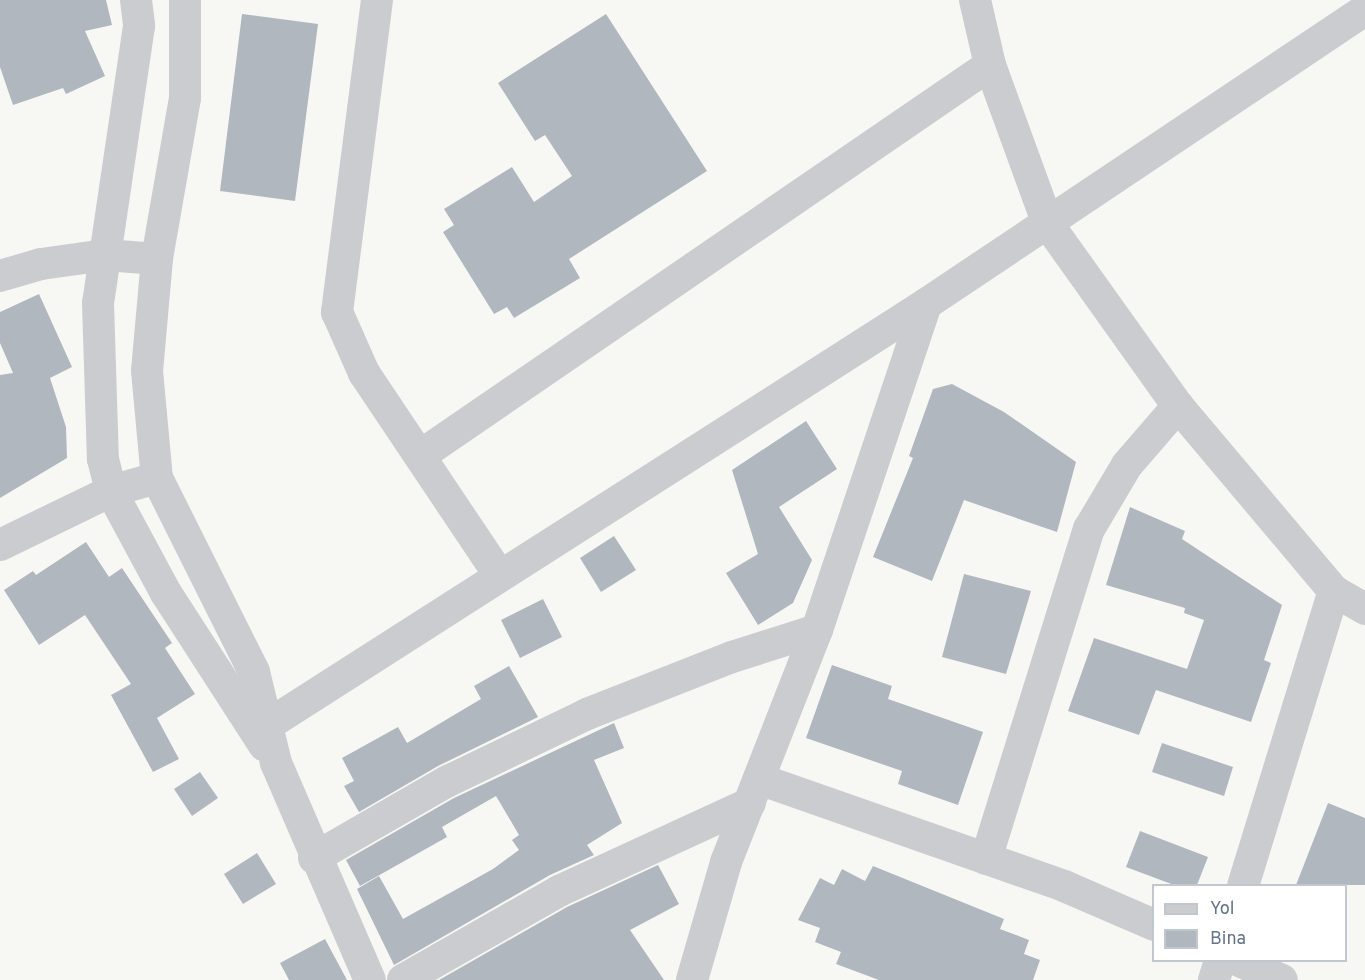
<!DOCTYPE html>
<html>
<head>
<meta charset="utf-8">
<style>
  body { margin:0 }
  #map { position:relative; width:1365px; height:980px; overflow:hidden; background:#f7f8f4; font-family:Overpass,sans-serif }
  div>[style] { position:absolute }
  .building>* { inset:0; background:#b1b7bf }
  .minor>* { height:32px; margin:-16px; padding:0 16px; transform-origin:16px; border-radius:16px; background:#caccd0 }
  span { translate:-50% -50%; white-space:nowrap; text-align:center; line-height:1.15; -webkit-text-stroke:6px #fff; paint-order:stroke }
  .legend { position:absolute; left:1152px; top:884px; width:195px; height:78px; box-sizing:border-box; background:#fff; border:2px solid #c1c7cf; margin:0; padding:8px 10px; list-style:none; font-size:18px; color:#647388 }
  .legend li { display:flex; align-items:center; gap:12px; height:30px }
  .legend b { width:30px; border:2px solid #c1c7cf }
</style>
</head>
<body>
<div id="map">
  <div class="building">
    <div style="clip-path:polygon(0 0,106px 0,112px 25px,85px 31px,105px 76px,66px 94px,63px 88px,13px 105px,0 67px)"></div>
    <div style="clip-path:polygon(242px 14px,318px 24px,295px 201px,220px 191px)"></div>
    <div style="clip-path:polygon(606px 14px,707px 171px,569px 259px,580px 278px,514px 318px,507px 307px,494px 314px,443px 232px,454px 225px,444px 209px,512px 167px,534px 202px,572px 176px,545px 135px,535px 141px,498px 83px)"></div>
    <div style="clip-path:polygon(39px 294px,72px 367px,50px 378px,66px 427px,67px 458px,0 498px,0 375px,13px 373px,0 343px,0 312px)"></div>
    <div style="clip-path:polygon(952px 384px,1004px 412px,1076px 462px,1057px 532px,964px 500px,932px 581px,873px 557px,913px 458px,909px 456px,933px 389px)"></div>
    <div style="clip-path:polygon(806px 421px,837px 469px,779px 507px,812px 560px,793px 603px,758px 625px,726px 573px,758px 554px,732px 470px)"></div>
    <div style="clip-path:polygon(1130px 507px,1185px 531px,1182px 539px,1282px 605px,1264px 660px,1271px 663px,1251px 722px,1156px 690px,1139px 735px,1068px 711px,1094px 638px,1187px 669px,1204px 620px,1184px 613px,1185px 608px,1106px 585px)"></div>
    <div style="clip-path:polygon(614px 536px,636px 570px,601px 592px,580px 558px)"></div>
    <div style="clip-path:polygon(86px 542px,109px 577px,122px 568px,172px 643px,165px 648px,195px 694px,157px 718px,179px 759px,153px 772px,111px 695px,131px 684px,85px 615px,39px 645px,4px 590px,33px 571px,36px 575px)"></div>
    <div style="clip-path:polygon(964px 574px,1031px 591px,1006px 674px,942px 657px)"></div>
    <div style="clip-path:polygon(543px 599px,562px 637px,520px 658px,501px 620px)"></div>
    <div style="clip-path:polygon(832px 665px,892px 686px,888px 699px,983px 732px,958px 805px,898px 784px,902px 771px,806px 738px)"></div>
    <div style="clip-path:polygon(509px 666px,538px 717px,438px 766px,359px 812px,344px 786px,354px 781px,342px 758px,398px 727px,407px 743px,481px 699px,474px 686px)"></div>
    <div style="clip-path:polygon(614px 723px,624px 748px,594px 760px,622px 823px,587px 845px,594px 855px,550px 875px,394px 965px,357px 889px,379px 876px,403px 919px,493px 869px,519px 850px,512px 840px,519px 835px,496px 796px,442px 827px,447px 837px,360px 886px,346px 860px,454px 798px)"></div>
    <div style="clip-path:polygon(1162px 743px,1233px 767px,1224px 796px,1152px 772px)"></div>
    <div style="clip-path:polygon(200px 772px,218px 798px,192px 816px,174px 789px)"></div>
    <div style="clip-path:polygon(1328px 803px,1365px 818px,1365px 885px,1296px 885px)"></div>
    <div style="clip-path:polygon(1140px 831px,1208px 857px,1197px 885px,1174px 885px,1126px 867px)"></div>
    <div style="clip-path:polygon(257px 853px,276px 884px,243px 904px,224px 874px)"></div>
    <div style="clip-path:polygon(658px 865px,679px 904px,630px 930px,664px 980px,439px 980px,567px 907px)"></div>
    <div style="clip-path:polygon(873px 866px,1004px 919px,1000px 929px,1029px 940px,1024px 954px,1040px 960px,1033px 980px,879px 980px,836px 964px,841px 952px,815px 942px,820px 928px,798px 920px,820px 878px,834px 885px,842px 869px,865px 881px)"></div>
    <div style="clip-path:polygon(325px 939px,347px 980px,289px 980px,280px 963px)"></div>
  </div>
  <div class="minor">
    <div style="left:136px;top:0;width:26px;rotate:83deg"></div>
    <div style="left:139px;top:26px;width:280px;rotate:98.4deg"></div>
    <div style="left:98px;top:303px;width:156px;rotate:88.2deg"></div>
    <div style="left:103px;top:459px;width:33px;rotate:76deg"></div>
    <div style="left:111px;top:491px;width:116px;rotate:61.7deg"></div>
    <div style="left:166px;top:593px;width:181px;rotate:57.2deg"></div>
    <div style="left:185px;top:0;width:98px;rotate:90deg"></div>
    <div style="left:185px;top:98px;width:163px;rotate:99.9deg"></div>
    <div style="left:157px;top:259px;width:112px;rotate:95.1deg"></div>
    <div style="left:147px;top:371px;width:107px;rotate:84.7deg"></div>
    <div style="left:157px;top:478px;width:217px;rotate:63.4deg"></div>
    <div style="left:254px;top:672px;width:94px;rotate:76.4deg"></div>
    <div style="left:276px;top:763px;width:236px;rotate:66.6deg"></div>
    <div style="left:377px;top:0;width:315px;rotate:97.3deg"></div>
    <div style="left:337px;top:312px;width:67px;rotate:66.1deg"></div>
    <div style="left:364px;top:373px;width:243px;rotate:56.2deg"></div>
    <div style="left:975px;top:0;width:67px;rotate:77deg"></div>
    <div style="left:990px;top:65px;width:169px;rotate:70deg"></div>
    <div style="left:1048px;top:224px;width:224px;rotate:54.5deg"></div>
    <div style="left:1178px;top:406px;width:242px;rotate:49.9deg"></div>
    <div style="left:1334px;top:591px;width:36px;rotate:30deg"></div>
    <div style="left:0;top:276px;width:43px;rotate:-16.3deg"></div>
    <div style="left:41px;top:264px;width:66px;rotate:-7.9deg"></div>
    <div style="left:106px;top:255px;width:51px;rotate:4.5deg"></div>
    <div style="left:421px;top:455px;width:690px;rotate:-34.43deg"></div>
    <div style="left:0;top:545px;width:123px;rotate:-25.9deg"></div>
    <div style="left:111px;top:491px;width:48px;rotate:-15.8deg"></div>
    <div style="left:266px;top:726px;width:783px;rotate:-32.59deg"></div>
    <div style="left:926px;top:304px;width:528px;rotate:-33.81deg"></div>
    <div style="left:759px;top:779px;width:323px;rotate:19.3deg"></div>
    <div style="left:1064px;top:886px;width:98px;rotate:23.4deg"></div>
    <div style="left:314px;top:858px;width:152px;rotate:-29.9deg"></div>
    <div style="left:446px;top:782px;width:157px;rotate:-25.7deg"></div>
    <div style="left:587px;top:714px;width:156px;rotate:-21.5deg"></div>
    <div style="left:732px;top:657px;width:89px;rotate:-17.6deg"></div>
    <div style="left:817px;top:630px;width:344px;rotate:-71.5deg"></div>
    <div style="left:986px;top:859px;width:346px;rotate:-72.7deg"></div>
    <div style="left:1089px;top:529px;width:74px;rotate:-59.3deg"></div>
    <div style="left:1127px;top:465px;width:78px;rotate:-49.2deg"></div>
    <div style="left:1243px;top:886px;width:309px;rotate:-72.9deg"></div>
    <div style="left:1237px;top:960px;width:49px;rotate:24deg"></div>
    <div style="left:403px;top:980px;width:180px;rotate:-29.7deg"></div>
    <div style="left:559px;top:891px;width:210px;rotate:-24.7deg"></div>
    <div style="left:692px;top:980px;width:123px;rotate:-73.9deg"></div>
    <div style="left:726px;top:862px;width:249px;rotate:-68.6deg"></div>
    <div style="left:1214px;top:980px;width:21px;rotate:-73deg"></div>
  </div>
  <ul class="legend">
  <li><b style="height:8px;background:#caccd0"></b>Yol</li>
  <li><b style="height:16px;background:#b1b7bf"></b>Bina</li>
  </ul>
</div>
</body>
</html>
